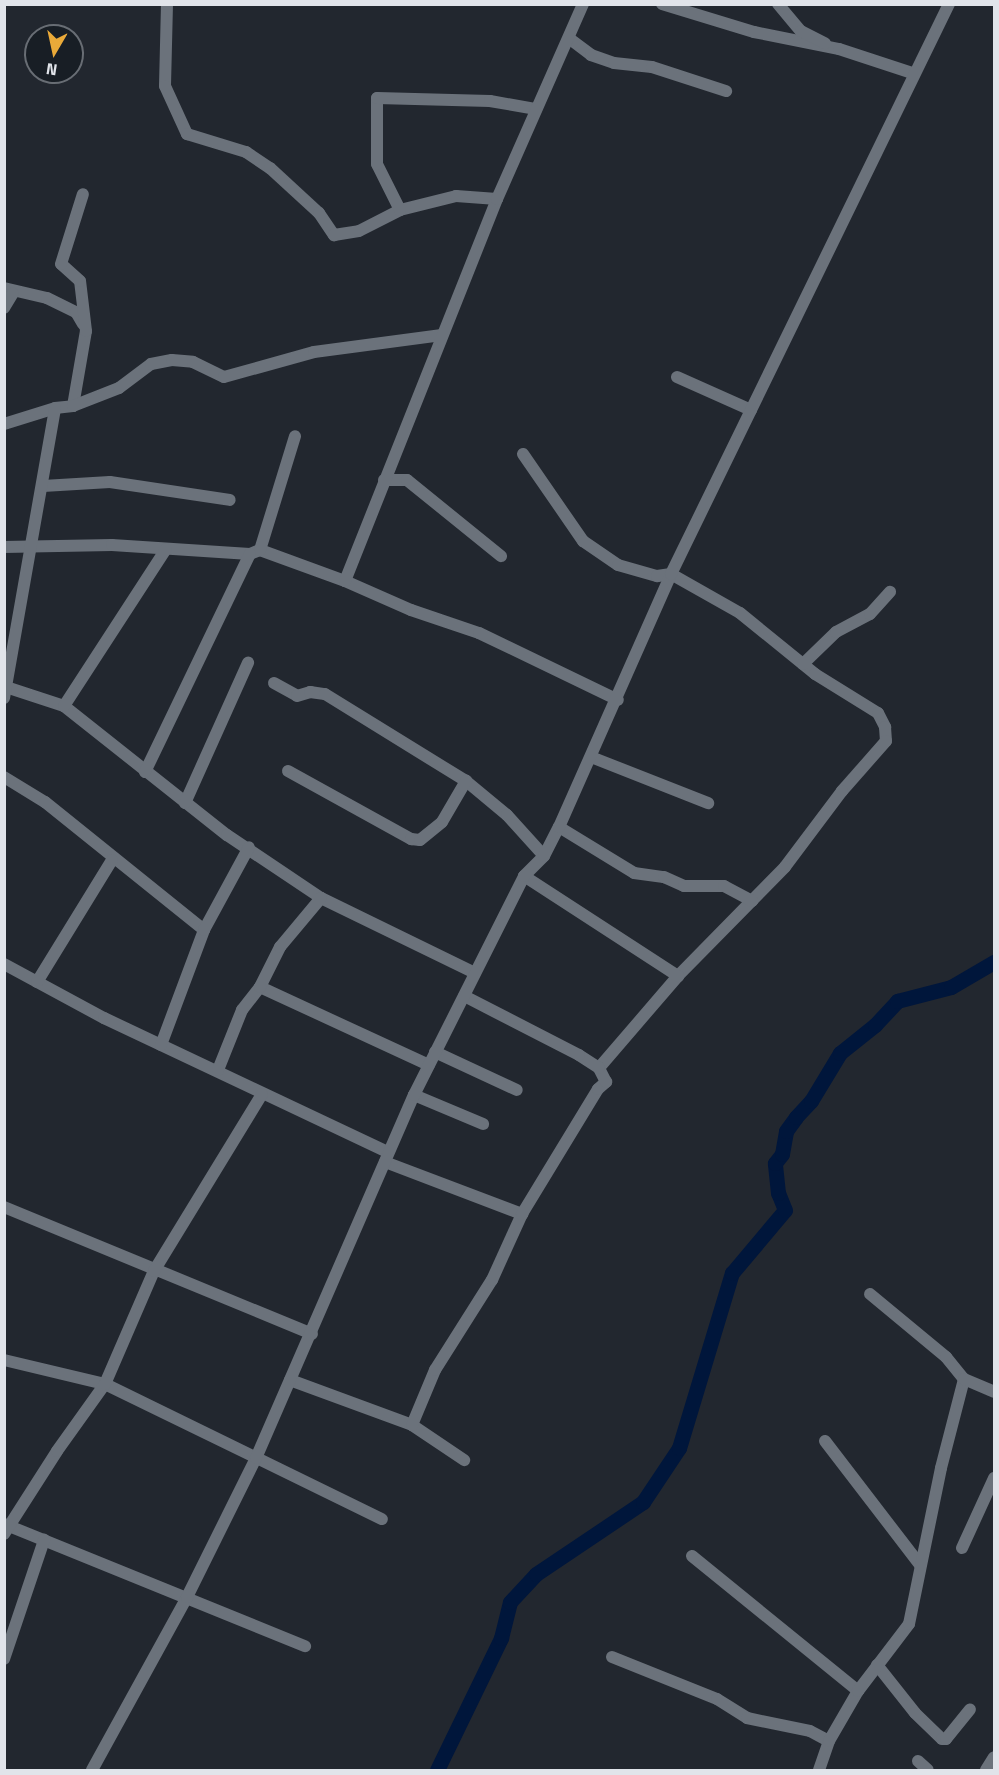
<!DOCTYPE html>
<html>
<head>
<meta charset="utf-8">
<style>
  body { margin:0 }
  #map { position:relative; width:999px; height:1775px; overflow:hidden; background:#22272f; font-family:"Titillium Web",sans-serif }
  div>[style] { position:absolute }
  .river>* { height:15px; margin:-7.5px; padding:0 7.5px; transform-origin:7.5px; border-radius:7.5px; background:#00163b }
  .minor>* { height:12px; margin:-6px; padding:0 6px; transform-origin:6px; border-radius:6px; background:#6b727b }
  span { translate:-50% -50%; white-space:nowrap; text-align:center; line-height:1.15; -webkit-text-stroke:4.5px #181e25; paint-order:stroke }
  .frame { position:absolute; inset:0; border:6px solid #e1e4ea; pointer-events:none }
  .north { position:absolute; left:24px; top:24px; width:60px; height:60px; box-sizing:border-box; background:#181e25; border:2px solid #686d74; border-radius:50%; rotate:189deg; font-size:16px; font-weight:700; line-height:24px; text-align:center; color:#e1e4ea }
  .north::after { content:''; display:block; margin:auto; width:21px; height:27px; background:#eaaa39; clip-path:polygon(50% 0,100% 100%,50% 72%,0 100%) }
</style>
</head>
<body>
<div id="map">
  <div class="river">
    <div style="left:437px;top:1770px;width:147px;rotate:-64.1deg"></div>
    <div style="left:501px;top:1638px;width:37px;rotate:-76deg"></div>
    <div style="left:510px;top:1602px;width:38px;rotate:-47deg"></div>
    <div style="left:536px;top:1574px;width:129px;rotate:-33.9deg"></div>
    <div style="left:643px;top:1502px;width:65px;rotate:-56.3deg"></div>
    <div style="left:679px;top:1448px;width:183px;rotate:-73.2deg"></div>
    <div style="left:732px;top:1273px;width:82px;rotate:-49.9deg"></div>
    <div style="left:785px;top:1210px;width:18px;rotate:-112deg"></div>
    <div style="left:778px;top:1193px;width:30px;rotate:-96deg"></div>
    <div style="left:775px;top:1163px;width:11px;rotate:-52deg"></div>
    <div style="left:782px;top:1154px;width:23px;rotate:-80deg"></div>
    <div style="left:786px;top:1131px;width:17px;rotate:-54deg"></div>
    <div style="left:796px;top:1117px;width:22px;rotate:-47deg"></div>
    <div style="left:811px;top:1101px;width:56px;rotate:-58.9deg"></div>
    <div style="left:840px;top:1053px;width:45px;rotate:-38.7deg"></div>
    <div style="left:875px;top:1025px;width:33px;rotate:-47deg"></div>
    <div style="left:897px;top:1001px;width:56px;rotate:-14.5deg"></div>
    <div style="left:951px;top:987px;width:50px;rotate:-30.2deg"></div>
  </div>
  <div class="minor">
    <div style="left:167px;top:4px;width:82px;rotate:91.4deg"></div>
    <div style="left:165px;top:86px;width:53px;rotate:65.4deg"></div>
    <div style="left:187px;top:134px;width:62px;rotate:17deg"></div>
    <div style="left:246px;top:152px;width:29px;rotate:34deg"></div>
    <div style="left:270px;top:168px;width:67px;rotate:42.6deg"></div>
    <div style="left:319px;top:213px;width:27px;rotate:56deg"></div>
    <div style="left:334px;top:235px;width:25px;rotate:-9deg"></div>
    <div style="left:359px;top:231px;width:46px;rotate:-27.1deg"></div>
    <div style="left:400px;top:210px;width:58px;rotate:-14deg"></div>
    <div style="left:456px;top:196px;width:41px;rotate:4.2deg"></div>
    <div style="left:662px;top:4px;width:96px;rotate:16.9deg"></div>
    <div style="left:754px;top:32px;width:87px;rotate:11.3deg"></div>
    <div style="left:839px;top:49px;width:77px;rotate:18.2deg"></div>
    <div style="left:778px;top:4px;width:35px;rotate:50deg"></div>
    <div style="left:801px;top:31px;width:27px;rotate:27deg"></div>
    <div style="left:570px;top:39px;width:26px;rotate:37deg"></div>
    <div style="left:591px;top:55px;width:24px;rotate:19deg"></div>
    <div style="left:614px;top:63px;width:38px;rotate:6deg"></div>
    <div style="left:652px;top:67px;width:78px;rotate:18deg"></div>
    <div style="left:400px;top:210px;width:51px;rotate:-116.6deg"></div>
    <div style="left:377px;top:164px;width:66px;rotate:-90deg"></div>
    <div style="left:377px;top:98px;width:113px;rotate:1.5deg"></div>
    <div style="left:490px;top:101px;width:47px;rotate:9.9deg"></div>
    <div style="left:4px;top:288px;width:44px;rotate:13.1deg"></div>
    <div style="left:47px;top:298px;width:32px;rotate:26deg"></div>
    <div style="left:76px;top:312px;width:14px;rotate:60deg"></div>
    <div style="left:4px;top:308px;width:17px;rotate:-59deg"></div>
    <div style="left:677px;top:377px;width:81px;rotate:24deg"></div>
    <div style="left:73px;top:406px;width:76px;rotate:-80.2deg"></div>
    <div style="left:86px;top:331px;width:50px;rotate:-96.8deg"></div>
    <div style="left:80px;top:281px;width:25px;rotate:-138deg"></div>
    <div style="left:61px;top:264px;width:73px;rotate:-72.6deg"></div>
    <div style="left:4px;top:424px;width:53px;rotate:-17.4deg"></div>
    <div style="left:55px;top:408px;width:18px;rotate:-6deg"></div>
    <div style="left:73px;top:406px;width:49px;rotate:-21.4deg"></div>
    <div style="left:119px;top:388px;width:40px;rotate:-37deg"></div>
    <div style="left:151px;top:364px;width:21px;rotate:-11deg"></div>
    <div style="left:172px;top:360px;width:21px;rotate:5deg"></div>
    <div style="left:193px;top:362px;width:34px;rotate:26deg"></div>
    <div style="left:224px;top:377px;width:93px;rotate:-15.5deg"></div>
    <div style="left:314px;top:352px;width:129px;rotate:-7.6deg"></div>
    <div style="left:523px;top:454px;width:106px;rotate:55.4deg"></div>
    <div style="left:583px;top:541px;width:42px;rotate:34.4deg"></div>
    <div style="left:618px;top:565px;width:41px;rotate:15.8deg"></div>
    <div style="left:657px;top:576px;width:14px;rotate:-8deg"></div>
    <div style="left:671px;top:574px;width:79px;rotate:29.5deg"></div>
    <div style="left:740px;top:613px;width:97px;rotate:39.1deg"></div>
    <div style="left:815px;top:674px;width:74px;rotate:31.8deg"></div>
    <div style="left:878px;top:713px;width:16px;rotate:63deg"></div>
    <div style="left:885px;top:727px;width:14px;rotate:86deg"></div>
    <div style="left:886px;top:741px;width:67px;rotate:131.3deg"></div>
    <div style="left:842px;top:791px;width:95px;rotate:126.9deg"></div>
    <div style="left:785px;top:867px;width:153px;rotate:134.5deg"></div>
    <div style="left:678px;top:976px;width:121px;rotate:130.7deg"></div>
    <div style="left:384px;top:480px;width:23px"></div>
    <div style="left:407px;top:480px;width:121px;rotate:39deg"></div>
    <div style="left:43px;top:486px;width:67px;rotate:-3.4deg"></div>
    <div style="left:110px;top:482px;width:121px;rotate:8.5deg"></div>
    <div style="left:4px;top:547px;width:108px;rotate:-1.1deg"></div>
    <div style="left:112px;top:545px;width:138px;rotate:3.7deg"></div>
    <div style="left:250px;top:554px;width:11px;rotate:-22deg"></div>
    <div style="left:260px;top:550px;width:90px;rotate:20deg"></div>
    <div style="left:345px;top:581px;width:72px;rotate:23.7deg"></div>
    <div style="left:411px;top:610px;width:72px;rotate:18.7deg"></div>
    <div style="left:479px;top:633px;width:154px;rotate:25.7deg"></div>
    <div style="left:260px;top:550px;width:119px;rotate:-72.9deg"></div>
    <div style="left:345px;top:581px;width:411px;rotate:-68.3deg"></div>
    <div style="left:497px;top:199px;width:213px;rotate:-66.2deg"></div>
    <div style="left:803px;top:664px;width:46px;rotate:-44.1deg"></div>
    <div style="left:836px;top:632px;width:38px;rotate:-28deg"></div>
    <div style="left:870px;top:614px;width:30px;rotate:-48deg"></div>
    <div style="left:274px;top:683px;width:26px;rotate:29deg"></div>
    <div style="left:297px;top:696px;width:14px;rotate:-17deg"></div>
    <div style="left:310px;top:692px;width:15px;rotate:8deg"></div>
    <div style="left:325px;top:694px;width:166px;rotate:31.7deg"></div>
    <div style="left:466px;top:781px;width:53px;rotate:39.7deg"></div>
    <div style="left:507px;top:815px;width:55px;rotate:47.9deg"></div>
    <div style="left:6px;top:687px;width:61px;rotate:18.1deg"></div>
    <div style="left:64px;top:706px;width:208px;rotate:38.4deg"></div>
    <div style="left:227px;top:835px;width:113px;rotate:33.8deg"></div>
    <div style="left:321px;top:898px;width:171px;rotate:26deg"></div>
    <div style="left:4px;top:698px;width:294px;rotate:-80deg"></div>
    <div style="left:64px;top:706px;width:187px;rotate:-57deg"></div>
    <div style="left:591px;top:757px;width:126px;rotate:21.5deg"></div>
    <div style="left:288px;top:771px;width:141px;rotate:28.9deg"></div>
    <div style="left:411px;top:839px;width:9px;rotate:6deg"></div>
    <div style="left:420px;top:840px;width:28px;rotate:-39deg"></div>
    <div style="left:442px;top:822px;width:48px;rotate:-59.7deg"></div>
    <div style="left:145px;top:772px;width:242px;rotate:-64.3deg"></div>
    <div style="left:4px;top:777px;width:48px;rotate:31.4deg"></div>
    <div style="left:45px;top:802px;width:204px;rotate:38.8deg"></div>
    <div style="left:185px;top:803px;width:154px;rotate:-65.8deg"></div>
    <div style="left:559px;top:827px;width:88px;rotate:31.5deg"></div>
    <div style="left:634px;top:873px;width:30px;rotate:8deg"></div>
    <div style="left:664px;top:877px;width:22px;rotate:24deg"></div>
    <div style="left:684px;top:886px;width:40px"></div>
    <div style="left:724px;top:886px;width:32px;rotate:28deg"></div>
    <div style="left:524px;top:876px;width:184px;rotate:33deg"></div>
    <div style="left:4px;top:964px;width:114px;rotate:28.4deg"></div>
    <div style="left:104px;top:1018px;width:313px;rotate:25.3deg"></div>
    <div style="left:37px;top:982px;width:143px;rotate:-58.4deg"></div>
    <div style="left:260px;top:987px;width:186px;rotate:24.8deg"></div>
    <div style="left:161px;top:1045px;width:123px;rotate:-69.5deg"></div>
    <div style="left:204px;top:930px;width:94px;rotate:-61.5deg"></div>
    <div style="left:435px;top:1052px;width:90px;rotate:24.9deg"></div>
    <div style="left:218px;top:1070px;width:65px;rotate:-68.2deg"></div>
    <div style="left:242px;top:1010px;width:29px;rotate:-52deg"></div>
    <div style="left:260px;top:987px;width:45px;rotate:-63.4deg"></div>
    <div style="left:280px;top:947px;width:64px;rotate:-50.1deg"></div>
    <div style="left:414px;top:1095px;width:75px;rotate:22.8deg"></div>
    <div style="left:385px;top:1162px;width:147px;rotate:20.8deg"></div>
    <div style="left:4px;top:1207px;width:333px;rotate:22.4deg"></div>
    <div style="left:870px;top:1294px;width:99px;rotate:39.7deg"></div>
    <div style="left:946px;top:1357px;width:28px;rotate:51deg"></div>
    <div style="left:4px;top:1360px;width:104px;rotate:13.4deg"></div>
    <div style="left:105px;top:1384px;width:308px;rotate:26deg"></div>
    <div style="left:290px;top:1380px;width:130px;rotate:20.2deg"></div>
    <div style="left:412px;top:1425px;width:63px;rotate:33.9deg"></div>
    <div style="left:412px;top:1425px;width:60px;rotate:-67.3deg"></div>
    <div style="left:435px;top:1370px;width:107px;rotate:-57.7deg"></div>
    <div style="left:492px;top:1280px;width:72px;rotate:-65.6deg"></div>
    <div style="left:522px;top:1214px;width:146px;rotate:-58.7deg"></div>
    <div style="left:598px;top:1089px;width:11px;rotate:-41deg"></div>
    <div style="left:606px;top:1082px;width:16px;rotate:-117deg"></div>
    <div style="left:599px;top:1068px;width:24px;rotate:-147deg"></div>
    <div style="left:579px;top:1055px;width:129px;rotate:-152.8deg"></div>
    <div style="left:825px;top:1441px;width:156px;rotate:52.5deg"></div>
    <div style="left:4px;top:1524px;width:325px;rotate:22.1deg"></div>
    <div style="left:4px;top:1534px;width:98px;rotate:-57.4deg"></div>
    <div style="left:57px;top:1451px;width:82px;rotate:-54.4deg"></div>
    <div style="left:105px;top:1384px;width:123px;rotate:-66.6deg"></div>
    <div style="left:154px;top:1271px;width:207px;rotate:-58.6deg"></div>
    <div style="left:962px;top:1548px;width:77px;rotate:-65.4deg"></div>
    <div style="left:692px;top:1556px;width:214px;rotate:39.1deg"></div>
    <div style="left:612px;top:1657px;width:113px;rotate:21.8deg"></div>
    <div style="left:717px;top:1699px;width:36px;rotate:32deg"></div>
    <div style="left:747px;top:1718px;width:64px;rotate:11.7deg"></div>
    <div style="left:810px;top:1731px;width:21px;rotate:28deg"></div>
    <div style="left:4px;top:1659px;width:126px;rotate:-71.4deg"></div>
    <div style="left:877px;top:1665px;width:61px;rotate:51.6deg"></div>
    <div style="left:915px;top:1713px;width:37px;rotate:44deg"></div>
    <div style="left:942px;top:1739px;width:4px"></div>
    <div style="left:946px;top:1739px;width:38px;rotate:-51deg"></div>
    <div style="left:918px;top:1761px;width:13px;rotate:42deg"></div>
    <div style="left:92px;top:1770px;width:197px;rotate:-61.2deg"></div>
    <div style="left:187px;top:1597px;width:155px;rotate:-63.6deg"></div>
    <div style="left:256px;top:1458px;width:396px;rotate:-66.5deg"></div>
    <div style="left:414px;top:1095px;width:245px;rotate:-63.3deg"></div>
    <div style="left:524px;top:876px;width:28px;rotate:-45deg"></div>
    <div style="left:544px;top:856px;width:33px;rotate:-63deg"></div>
    <div style="left:559px;top:827px;width:277px;rotate:-66.1deg"></div>
    <div style="left:671px;top:574px;width:634px;rotate:-64deg"></div>
    <div style="left:819px;top:1770px;width:31px;rotate:-71deg"></div>
    <div style="left:829px;top:1741px;width:58px;rotate:-59.9deg"></div>
    <div style="left:858px;top:1691px;width:84px;rotate:-52.7deg"></div>
    <div style="left:909px;top:1624px;width:159px;rotate:-78.4deg"></div>
    <div style="left:941px;top:1468px;width:92px;rotate:-75.5deg"></div>
    <div style="left:964px;top:1379px;width:33px;rotate:23deg"></div>
    <div style="left:986px;top:1770px;width:15px;rotate:-58deg"></div>
  </div>
  <div class="frame"></div>
  <div class="north">N</div>
</div>
</body>
</html>
